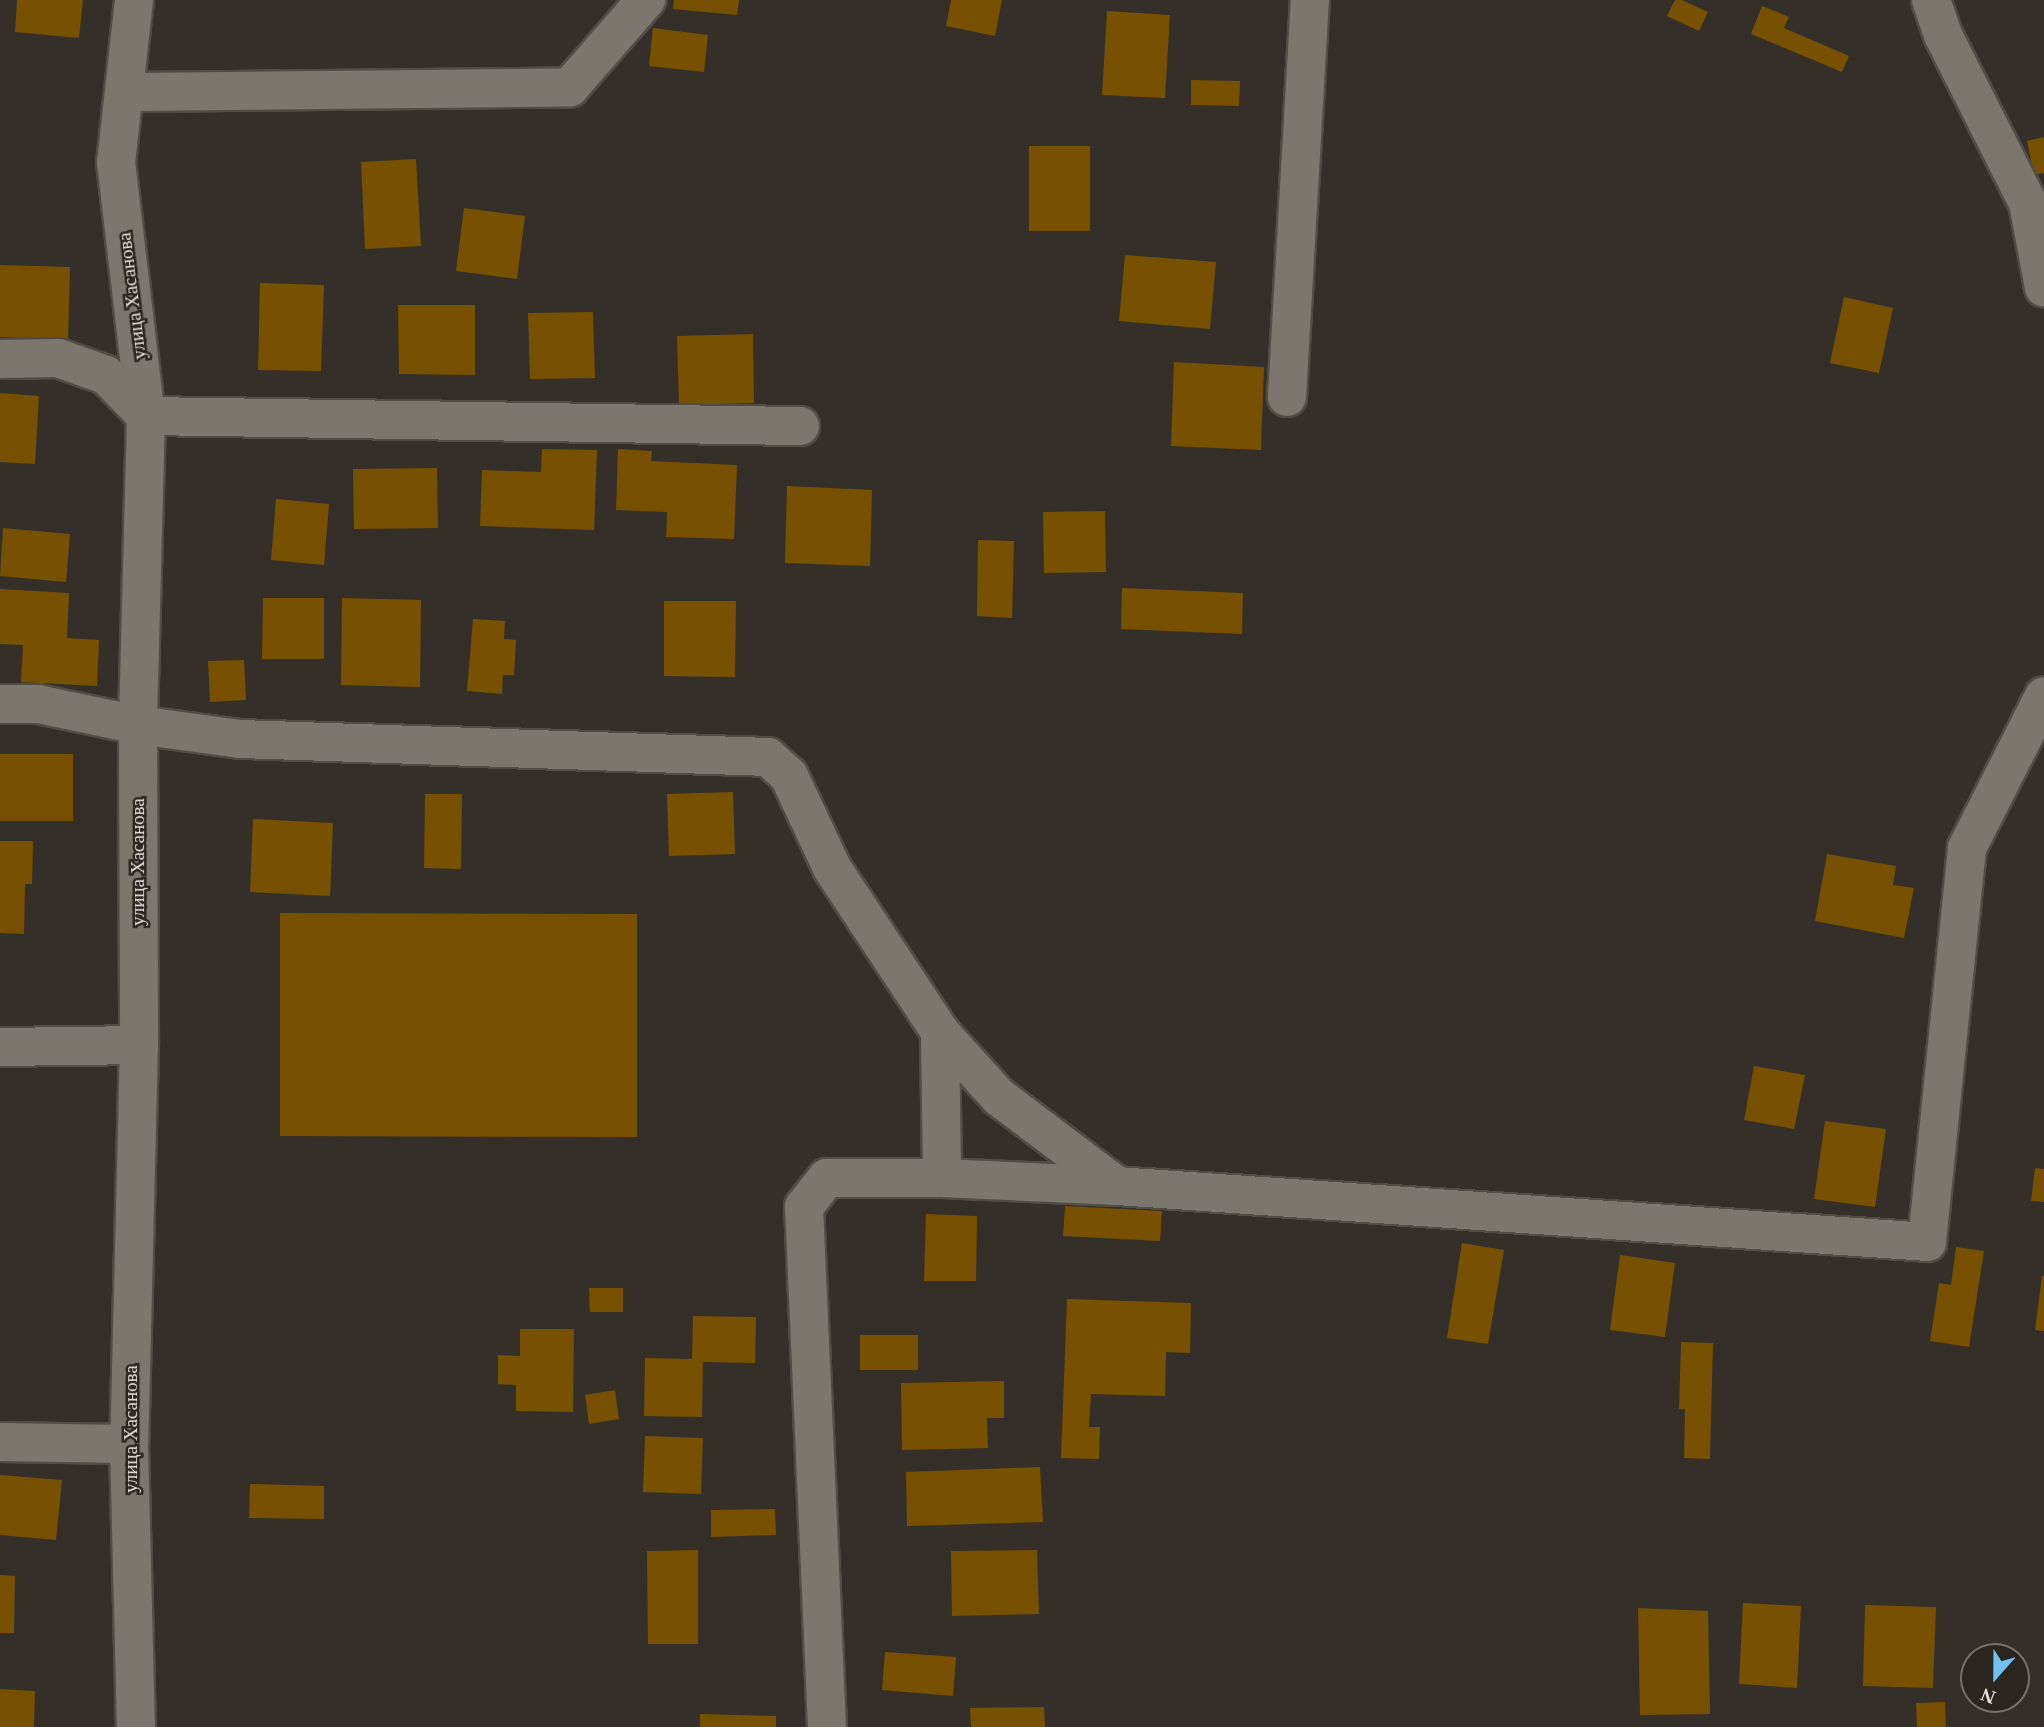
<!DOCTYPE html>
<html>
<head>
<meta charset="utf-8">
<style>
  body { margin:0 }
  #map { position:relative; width:2044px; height:1727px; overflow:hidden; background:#343029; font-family:"Times New Roman",serif }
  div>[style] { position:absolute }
  .building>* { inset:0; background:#785001 }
  .roads { filter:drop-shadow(2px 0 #504d46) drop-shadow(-2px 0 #504d46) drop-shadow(0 2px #504d46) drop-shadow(0 -2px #504d46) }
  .minor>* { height:38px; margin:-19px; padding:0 19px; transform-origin:19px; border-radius:19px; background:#7c776e }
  span { translate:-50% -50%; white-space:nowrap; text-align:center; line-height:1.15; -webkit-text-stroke:5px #2a261f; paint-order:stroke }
  .street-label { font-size:19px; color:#e5e2dd }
  .north { position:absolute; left:1960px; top:1643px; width:70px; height:70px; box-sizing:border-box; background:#2a261f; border:2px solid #75716b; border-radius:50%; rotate:201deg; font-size:19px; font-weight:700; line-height:28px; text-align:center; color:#e5e2dd }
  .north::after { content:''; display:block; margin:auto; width:24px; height:32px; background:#70c2f4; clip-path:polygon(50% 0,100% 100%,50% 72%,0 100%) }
</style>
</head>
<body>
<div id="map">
  <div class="building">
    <div style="clip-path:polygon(17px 0,83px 0,79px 38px,15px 32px)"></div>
    <div style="clip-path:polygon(674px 0,739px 0,737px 15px,673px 9px)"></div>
    <div style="clip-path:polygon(951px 0,1002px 0,995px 36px,946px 26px)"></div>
    <div style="clip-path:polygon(1675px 0,1682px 0,1708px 12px,1699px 31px,1667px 16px)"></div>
    <div style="clip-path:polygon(1762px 6px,1789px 17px,1784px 28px,1849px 56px,1842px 72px,1751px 34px)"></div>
    <div style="clip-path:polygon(1107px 11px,1170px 15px,1165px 98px,1102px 95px)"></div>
    <div style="clip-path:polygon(653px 28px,708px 35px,704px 72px,649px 66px)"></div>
    <div style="clip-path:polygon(1191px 80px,1240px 81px,1239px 106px,1191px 105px)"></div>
    <div style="clip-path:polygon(2044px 137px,2044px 173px,2034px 175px,2027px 141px)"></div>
    <div style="clip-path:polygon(1029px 146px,1090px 146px,1090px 231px,1029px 231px)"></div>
    <div style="clip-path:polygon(416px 159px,421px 246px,365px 249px,361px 162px)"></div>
    <div style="clip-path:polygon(464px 208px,525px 216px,517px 279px,456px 271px)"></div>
    <div style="clip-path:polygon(1125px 255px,1216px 262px,1210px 329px,1119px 321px)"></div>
    <div style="clip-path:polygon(0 265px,70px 267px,68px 340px,0 337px)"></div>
    <div style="clip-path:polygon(260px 283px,324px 285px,321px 371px,258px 370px)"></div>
    <div style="clip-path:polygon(1844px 297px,1893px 308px,1879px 373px,1830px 363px)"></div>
    <div style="clip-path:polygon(398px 305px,475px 305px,475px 375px,399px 374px)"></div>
    <div style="clip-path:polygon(593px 312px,595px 378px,530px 379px,528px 313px)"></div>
    <div style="clip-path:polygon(753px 334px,754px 403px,679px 405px,677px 336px)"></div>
    <div style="clip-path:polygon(1174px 362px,1264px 367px,1261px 450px,1171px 446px)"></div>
    <div style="clip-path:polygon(0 393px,39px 396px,35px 464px,0 462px)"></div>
    <div style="clip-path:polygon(542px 449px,597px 450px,594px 530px,480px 526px,482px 470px,541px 472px)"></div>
    <div style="clip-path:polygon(618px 449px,652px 451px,651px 461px,737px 465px,734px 539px,666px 537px,667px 512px,616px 510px)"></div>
    <div style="clip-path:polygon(437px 468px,438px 528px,354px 529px,353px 469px)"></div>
    <div style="clip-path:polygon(787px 486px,872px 490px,870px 566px,785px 563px)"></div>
    <div style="clip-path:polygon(276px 499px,329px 504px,324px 565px,271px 560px)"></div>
    <div style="clip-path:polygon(1105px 511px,1106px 572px,1044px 573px,1043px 512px)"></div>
    <div style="clip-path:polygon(3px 528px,70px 534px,66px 582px,0 576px)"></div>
    <div style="clip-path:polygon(978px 540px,1014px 541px,1012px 618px,977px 616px)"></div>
    <div style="clip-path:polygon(1122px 588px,1243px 593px,1242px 634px,1121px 629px)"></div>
    <div style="clip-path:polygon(0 589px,69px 593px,67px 638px,99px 640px,97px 686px,21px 682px,23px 645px,0 644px)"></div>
    <div style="clip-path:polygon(263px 598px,324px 598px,324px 659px,262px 659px)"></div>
    <div style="clip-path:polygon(342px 598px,421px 600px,420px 687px,341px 685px)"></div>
    <div style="clip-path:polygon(664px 601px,736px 601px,735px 677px,664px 676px)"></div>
    <div style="clip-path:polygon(473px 619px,505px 621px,504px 639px,516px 640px,514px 675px,503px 675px,502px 694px,467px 691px)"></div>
    <div style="clip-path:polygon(244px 660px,246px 700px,210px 702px,208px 661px)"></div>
    <div style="clip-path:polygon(0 754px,73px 754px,73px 821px,0 821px)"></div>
    <div style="clip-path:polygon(733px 792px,735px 854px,669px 856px,667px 794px)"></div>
    <div style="clip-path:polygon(425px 794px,462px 794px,461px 869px,424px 868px)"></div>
    <div style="clip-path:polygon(253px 819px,333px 823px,330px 896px,250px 892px)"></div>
    <div style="clip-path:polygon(0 841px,33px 841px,32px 884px,25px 884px,24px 934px,0 933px)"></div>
    <div style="clip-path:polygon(1827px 854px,1896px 866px,1893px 885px,1914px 888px,1904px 938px,1815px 921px)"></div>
    <div style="clip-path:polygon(280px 913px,637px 914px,637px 1137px,280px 1136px)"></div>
    <div style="clip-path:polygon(1754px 1066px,1805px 1075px,1794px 1129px,1744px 1120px)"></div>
    <div style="clip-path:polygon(1825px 1121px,1886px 1129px,1875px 1207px,1814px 1199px)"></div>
    <div style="clip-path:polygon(2035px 1168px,2044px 1169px,2044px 1202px,2031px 1201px)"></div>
    <div style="clip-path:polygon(1065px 1206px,1162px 1211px,1160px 1241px,1063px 1236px)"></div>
    <div style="clip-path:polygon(926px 1214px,977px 1216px,976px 1281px,924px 1281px)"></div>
    <div style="clip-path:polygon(1462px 1243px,1504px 1250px,1488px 1344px,1447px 1338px)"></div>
    <div style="clip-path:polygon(1956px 1247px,1984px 1251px,1969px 1347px,1930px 1341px,1939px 1283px,1951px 1285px)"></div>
    <div style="clip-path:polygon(1620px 1255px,1675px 1263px,1665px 1337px,1610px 1330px)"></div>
    <div style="clip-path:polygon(2042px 1276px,2044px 1276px,2044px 1331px,2035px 1330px)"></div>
    <div style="clip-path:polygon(589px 1288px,623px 1288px,623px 1312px,590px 1312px)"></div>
    <div style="clip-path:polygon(1067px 1299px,1191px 1303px,1190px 1353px,1166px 1352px,1165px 1396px,1091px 1394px,1089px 1427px,1100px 1427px,1099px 1459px,1061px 1458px)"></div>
    <div style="clip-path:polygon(693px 1316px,756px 1317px,755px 1363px,703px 1362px,702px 1417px,644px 1416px,645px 1358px,692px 1359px)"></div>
    <div style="clip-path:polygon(520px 1329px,574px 1329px,573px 1412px,516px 1411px,516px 1385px,498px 1384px,498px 1355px,520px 1356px)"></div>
    <div style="clip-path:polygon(860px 1335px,918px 1335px,918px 1370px,860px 1370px)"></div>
    <div style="clip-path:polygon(1681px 1342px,1713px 1343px,1710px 1459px,1684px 1458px,1685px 1409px,1679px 1409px)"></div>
    <div style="clip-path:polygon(1004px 1381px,1004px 1418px,987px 1418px,988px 1448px,902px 1450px,901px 1383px)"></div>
    <div style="clip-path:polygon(615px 1390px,619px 1419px,589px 1424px,585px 1395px)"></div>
    <div style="clip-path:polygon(645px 1436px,703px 1438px,701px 1494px,643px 1492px)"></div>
    <div style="clip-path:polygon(1040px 1467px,1043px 1522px,907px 1526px,906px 1472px)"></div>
    <div style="clip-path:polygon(0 1475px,62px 1480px,56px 1540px,0 1535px)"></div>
    <div style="clip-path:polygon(250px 1484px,324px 1486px,324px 1519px,249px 1518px)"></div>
    <div style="clip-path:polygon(775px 1509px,776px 1535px,711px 1537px,711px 1510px)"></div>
    <div style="clip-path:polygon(698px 1550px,698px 1644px,648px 1644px,647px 1551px)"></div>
    <div style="clip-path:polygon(1037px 1550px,1039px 1614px,952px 1616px,951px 1551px)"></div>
    <div style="clip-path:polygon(0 1575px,15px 1576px,14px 1633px,0 1633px)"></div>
    <div style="clip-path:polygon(1743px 1603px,1801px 1606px,1797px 1688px,1739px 1684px)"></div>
    <div style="clip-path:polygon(1865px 1605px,1936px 1607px,1933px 1688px,1863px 1686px)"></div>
    <div style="clip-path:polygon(1638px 1608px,1708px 1611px,1710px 1714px,1640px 1715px)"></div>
    <div style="clip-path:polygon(885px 1652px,956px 1657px,953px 1696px,882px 1690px)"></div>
    <div style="clip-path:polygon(0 1689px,35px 1691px,34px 1727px,0 1727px)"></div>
    <div style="clip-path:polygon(1945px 1702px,1946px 1727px,1917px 1727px,1916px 1703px)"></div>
    <div style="clip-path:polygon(1044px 1707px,1045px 1727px,971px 1727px,970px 1708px)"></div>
    <div style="clip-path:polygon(700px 1714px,776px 1716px,776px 1727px,700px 1727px)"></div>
  </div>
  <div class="roads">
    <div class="minor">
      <div style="left:134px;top:0;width:163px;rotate:96.3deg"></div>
      <div style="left:116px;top:162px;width:256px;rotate:83.3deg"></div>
      <div style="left:146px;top:416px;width:309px;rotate:91.5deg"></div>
      <div style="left:138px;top:725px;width:320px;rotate:89.8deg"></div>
      <div style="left:139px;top:1045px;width:399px;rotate:91.4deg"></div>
      <div style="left:129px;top:1444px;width:283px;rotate:88.6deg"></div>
      <div style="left:1931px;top:0;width:37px;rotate:71deg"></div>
      <div style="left:1943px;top:35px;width:188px;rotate:63.2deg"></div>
      <div style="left:2028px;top:203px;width:86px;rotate:79.3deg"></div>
      <div style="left:125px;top:92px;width:445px;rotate:-0.6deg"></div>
      <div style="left:570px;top:87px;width:116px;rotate:-48.9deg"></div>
      <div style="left:0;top:359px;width:58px;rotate:-1deg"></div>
      <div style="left:58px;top:358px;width:51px;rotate:19.5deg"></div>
      <div style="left:106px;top:375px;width:57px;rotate:45.7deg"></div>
      <div style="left:146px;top:416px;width:654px;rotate:0.88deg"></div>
      <div style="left:1287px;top:397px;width:398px;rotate:-86.7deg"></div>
      <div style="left:0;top:704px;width:38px"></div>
      <div style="left:38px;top:704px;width:102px;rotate:11.9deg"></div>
      <div style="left:138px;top:725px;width:103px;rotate:7.8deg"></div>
      <div style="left:240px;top:739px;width:528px;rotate:1.95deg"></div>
      <div style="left:768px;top:757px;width:28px;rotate:42deg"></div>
      <div style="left:789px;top:776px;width:102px;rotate:64.9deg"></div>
      <div style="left:832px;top:868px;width:196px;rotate:56.6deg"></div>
      <div style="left:940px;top:1032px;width:146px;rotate:89.2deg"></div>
      <div style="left:940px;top:1032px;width:88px;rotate:47.8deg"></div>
      <div style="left:999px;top:1097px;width:148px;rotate:37deg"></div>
      <div style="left:0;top:1047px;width:139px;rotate:-0.8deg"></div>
      <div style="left:0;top:1442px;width:129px;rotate:0.9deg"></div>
      <div style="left:827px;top:1727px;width:521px;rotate:-92.53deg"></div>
      <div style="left:804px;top:1207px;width:37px;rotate:-52deg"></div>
      <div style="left:827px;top:1178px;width:115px"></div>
      <div style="left:942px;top:1178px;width:175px;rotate:2.6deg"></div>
      <div style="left:1117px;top:1186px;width:812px;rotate:3.95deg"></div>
      <div style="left:1927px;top:1242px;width:396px;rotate:-84.2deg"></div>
      <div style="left:1967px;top:848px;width:170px;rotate:-63.1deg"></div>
    </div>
  </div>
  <div class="street-label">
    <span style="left:132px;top:296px;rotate:-97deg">улица Хасанова</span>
    <span style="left:138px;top:862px;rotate:-90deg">улица Хасанова</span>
    <span style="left:131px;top:1429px;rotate:-90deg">улица Хасанова</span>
  </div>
  <div class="north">N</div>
</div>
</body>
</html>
